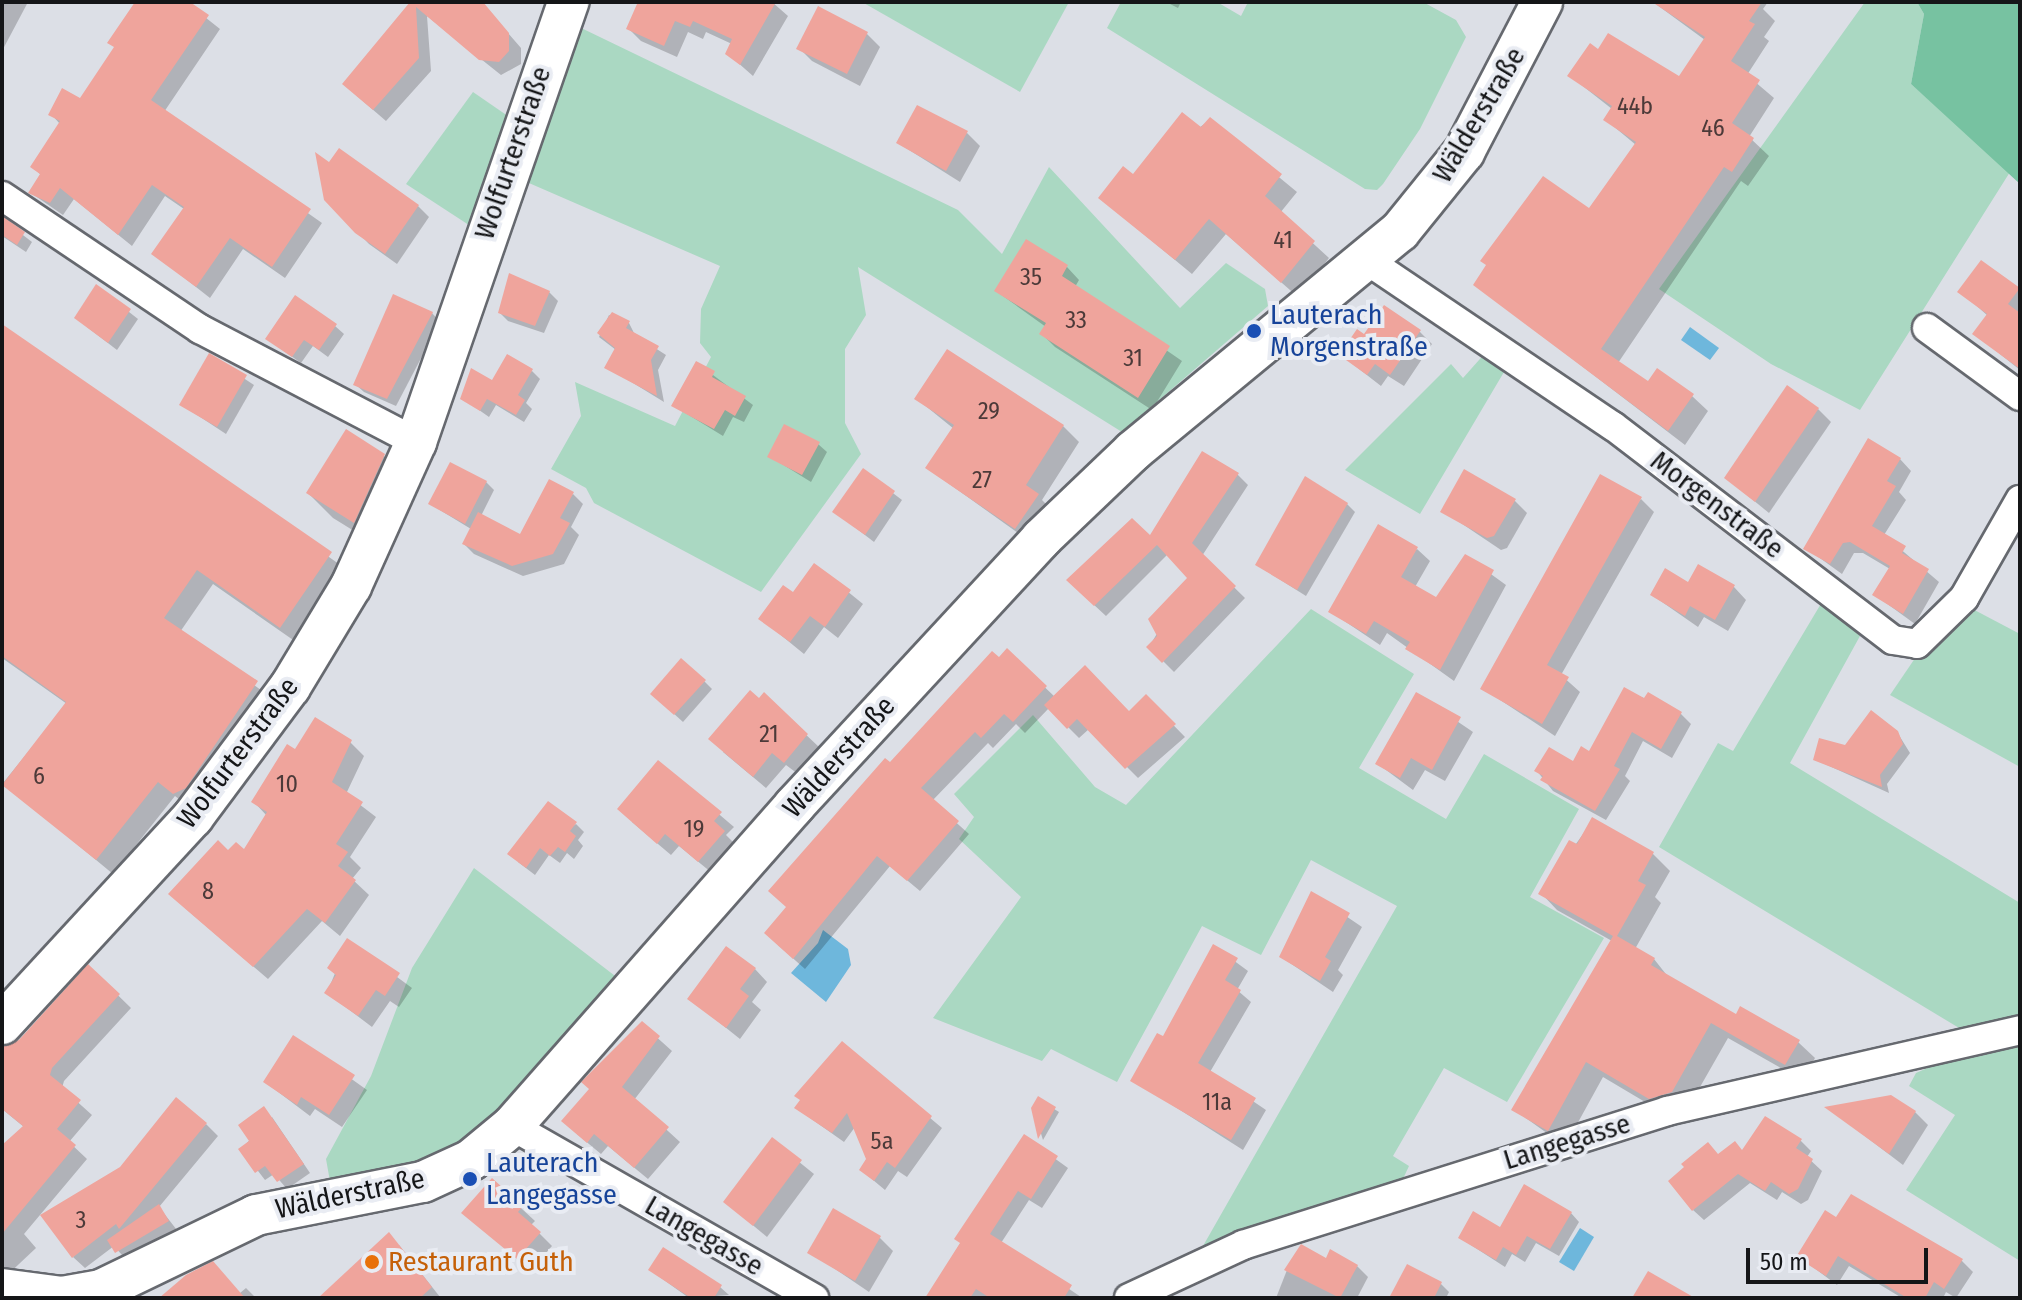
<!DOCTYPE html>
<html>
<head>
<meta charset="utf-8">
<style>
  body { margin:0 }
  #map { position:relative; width:2022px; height:1300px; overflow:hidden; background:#dcdfe6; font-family:"Fira Sans Condensed",sans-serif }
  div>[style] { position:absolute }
  .green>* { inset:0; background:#aad8c2 }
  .forest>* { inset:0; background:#77c2a1 }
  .water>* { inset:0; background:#6eb7dc }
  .shadow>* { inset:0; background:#0003 }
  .building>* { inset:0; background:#efa49c }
  .roads { filter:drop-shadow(2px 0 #66696f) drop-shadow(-2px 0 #66696f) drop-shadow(0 2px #66696f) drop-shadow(0 -2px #66696f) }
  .street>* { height:28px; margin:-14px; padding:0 14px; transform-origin:14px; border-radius:14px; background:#fff }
  .secondary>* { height:40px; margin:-20px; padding:0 20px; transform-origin:20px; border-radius:20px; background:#fff }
  .dots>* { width:22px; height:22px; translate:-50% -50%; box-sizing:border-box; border:4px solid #e9ecf3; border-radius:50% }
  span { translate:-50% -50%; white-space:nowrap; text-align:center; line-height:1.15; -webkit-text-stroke:8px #e9ecf3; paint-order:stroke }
  .number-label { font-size:24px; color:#4c3a39 }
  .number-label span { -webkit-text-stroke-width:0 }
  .street-label { font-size:28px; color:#151618 }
  .transit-label { font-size:28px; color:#164399 }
  .left { translate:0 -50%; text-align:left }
  .food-label { font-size:28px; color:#c56008 }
  .frame { position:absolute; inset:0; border:4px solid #151618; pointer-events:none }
  .scale { position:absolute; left:1746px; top:1248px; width:182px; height:36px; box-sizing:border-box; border:4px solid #151618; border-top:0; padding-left:10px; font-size:24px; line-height:28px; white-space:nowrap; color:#151618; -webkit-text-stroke:6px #e9ecf3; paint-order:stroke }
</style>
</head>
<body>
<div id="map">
  <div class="green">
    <div style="clip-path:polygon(862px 2px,1069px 2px,1020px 92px)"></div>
    <div style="clip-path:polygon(1121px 2px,1217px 2px,1241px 16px,1248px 2px,1423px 2px,1456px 20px,1466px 37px,1420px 129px,1383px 184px,1377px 190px,1365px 189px,1107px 28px)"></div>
    <div style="clip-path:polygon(1865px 2px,1917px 2px,1924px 14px,1911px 84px,2010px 172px,1860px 410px,1771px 364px,1659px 289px)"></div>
    <div style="clip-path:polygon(575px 25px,958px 210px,1002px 254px,1049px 167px,1180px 308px,1226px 263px,1265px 289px,1268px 306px,1122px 432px,858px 267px,866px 315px,845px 349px,845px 423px,861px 454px,761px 592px,594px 503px,586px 488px,551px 469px,581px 416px,575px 382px,675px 426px,711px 357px,700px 343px,701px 309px,720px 266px,522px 180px)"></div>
    <div style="clip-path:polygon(473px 92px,512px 119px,475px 229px,406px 184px)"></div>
    <div style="clip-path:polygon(1487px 351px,1503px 363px,1504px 372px,1420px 514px,1345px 470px,1451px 364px,1463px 378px)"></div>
    <div style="clip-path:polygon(1822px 602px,1860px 636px,1790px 763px,2020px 903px,2020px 1261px,1906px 1190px,1955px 1115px,1909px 1086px,1916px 1073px,1984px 1043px,1659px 847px,1718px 743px,1733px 751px)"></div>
    <div style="clip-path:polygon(1965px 605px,2020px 634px,2020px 767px,1890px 695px,1924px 645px)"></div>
    <div style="clip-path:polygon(1311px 609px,1414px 674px,1359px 768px,1446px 819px,1484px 754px,1579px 809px,1530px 897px,1604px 938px,1507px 1102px,1444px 1068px,1393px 1156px,1409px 1166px,1402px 1181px,1199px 1253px,1397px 906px,1311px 860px,1261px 955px,1202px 926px,1117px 1082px,1051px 1049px,1042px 1061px,933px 1018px,1021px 897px,959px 839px,974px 817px,954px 794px,1033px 715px,1095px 787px,1126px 805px)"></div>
    <div style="clip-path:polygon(474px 868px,623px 982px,514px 1104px,452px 1156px,331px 1187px,326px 1159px,371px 1076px,412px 968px)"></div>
  </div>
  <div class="forest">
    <div style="clip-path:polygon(1917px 2px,2020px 2px,2020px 184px,1911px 84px,1924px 14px)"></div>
  </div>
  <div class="water">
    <div style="clip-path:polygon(1690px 327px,1719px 348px,1710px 360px,1681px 340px)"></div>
    <div style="clip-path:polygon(823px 930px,848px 949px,851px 965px,826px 1002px,791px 973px,818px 943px)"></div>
    <div style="clip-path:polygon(1580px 1228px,1594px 1237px,1574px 1271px,1559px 1262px)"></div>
  </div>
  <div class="shadow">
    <div style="clip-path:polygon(2px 2px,28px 2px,2px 51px)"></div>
    <div style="clip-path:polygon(138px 2px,186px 2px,220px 29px,164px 112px,322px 223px,285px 278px,243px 249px,210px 298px,154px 254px,184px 209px,165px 196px,132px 246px,74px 199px,63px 215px,31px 193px,42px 176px,32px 166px,60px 124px,51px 114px,80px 101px,116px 48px)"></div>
    <div style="clip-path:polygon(416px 2px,481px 2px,521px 48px,521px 64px,501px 75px,427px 16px,431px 71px,386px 121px,357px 96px)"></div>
    <div style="clip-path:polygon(640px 2px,772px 2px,788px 16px,753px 76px,728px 54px,732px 44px,706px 32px,703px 39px,688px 32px,677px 57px,641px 41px,628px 28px)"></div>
    <div style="clip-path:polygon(1166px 2px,1181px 2px,1178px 8px)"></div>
    <div style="clip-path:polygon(1653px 2px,1768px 2px,1763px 9px,1775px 21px,1764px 37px,1769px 41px,1747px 75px,1774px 98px,1749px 137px,1769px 156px,1748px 186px,1741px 181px,1618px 363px,1648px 384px,1692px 396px,1708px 411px,1685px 445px,1476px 285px,1589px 210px,1636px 145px,1606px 120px,1612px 109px,1570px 76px,1598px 51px,1680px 78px,1705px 40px)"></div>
    <div style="clip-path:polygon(867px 34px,880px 47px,860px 86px,812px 61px,799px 48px)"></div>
    <div style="clip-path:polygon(1210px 120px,1297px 192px,1280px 213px,1329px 258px,1298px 297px,1226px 234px,1192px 274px,1100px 198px)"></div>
    <div style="clip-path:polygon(967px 133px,980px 146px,960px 182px,898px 143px)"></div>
    <div style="clip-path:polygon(330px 165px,418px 206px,429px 217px,397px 264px,369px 244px,326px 199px)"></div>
    <div style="clip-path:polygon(2px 219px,32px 242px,26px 252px,2px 236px)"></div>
    <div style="clip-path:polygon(1982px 262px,2020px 291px,2020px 370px,1975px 334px,1988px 316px,1960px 291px)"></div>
    <div style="clip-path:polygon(1067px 267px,1079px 280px,1075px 287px,1182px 361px,1152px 410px,1055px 347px,1042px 334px,1046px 327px,996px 291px)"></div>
    <div style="clip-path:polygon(97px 287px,138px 319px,117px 350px,87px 327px)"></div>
    <div style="clip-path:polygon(549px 292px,558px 301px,544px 333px,508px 321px,500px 313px)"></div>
    <div style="clip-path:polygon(432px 313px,440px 322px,396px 406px,364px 392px,355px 384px)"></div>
    <div style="clip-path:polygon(609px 315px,629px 323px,635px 335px,666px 355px,658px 370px,664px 402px,607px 367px,616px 350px,599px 337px)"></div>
    <div style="clip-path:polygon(2px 326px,346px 569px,296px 642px,213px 584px,180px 632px,272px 698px,190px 808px,175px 796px,113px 874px,3px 783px,67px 704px,2px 658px)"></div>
    <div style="clip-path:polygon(335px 326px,344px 334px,328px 357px,313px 346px,301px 363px,267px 339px)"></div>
    <div style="clip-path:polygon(1420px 332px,1432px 344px,1404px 386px,1388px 376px,1381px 386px,1341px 355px,1365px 337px)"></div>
    <div style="clip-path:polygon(210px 356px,254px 385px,226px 434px,182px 405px)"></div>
    <div style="clip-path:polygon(697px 363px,753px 405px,744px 422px,733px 417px,723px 436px,674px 406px)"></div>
    <div style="clip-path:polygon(532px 371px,540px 379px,526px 403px,532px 409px,524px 422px,496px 405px,489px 417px,462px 398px)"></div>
    <div style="clip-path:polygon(917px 399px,1063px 426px,1079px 442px,1042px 500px,1053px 511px,1032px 543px,927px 468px,954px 429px)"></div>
    <div style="clip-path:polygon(1818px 409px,1831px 422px,1769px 513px,1726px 478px)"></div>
    <div style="clip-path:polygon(818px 444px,827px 452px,811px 482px,769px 456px)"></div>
    <div style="clip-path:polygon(384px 456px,409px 481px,380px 547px,333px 518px,308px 493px)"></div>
    <div style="clip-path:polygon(1900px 459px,1911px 471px,1899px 492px,1906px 500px,1884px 535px,1939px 582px,1915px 624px,1875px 595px,1890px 569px,1863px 553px,1854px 553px,1842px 574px,1806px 548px)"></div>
    <div style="clip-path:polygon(864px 471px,902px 500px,874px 542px,835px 512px)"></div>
    <div style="clip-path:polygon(1237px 474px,1248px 485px,1202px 556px,1245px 598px,1174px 672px,1149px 647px,1190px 578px,1168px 554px,1106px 616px,1079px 591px)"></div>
    <div style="clip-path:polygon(486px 482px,494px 490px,481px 516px,521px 537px,573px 494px,583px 504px,571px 527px,579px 535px,564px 564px,523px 576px,474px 554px,464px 544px,471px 529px,430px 504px)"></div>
    <div style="clip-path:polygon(1641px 499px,1654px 512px,1561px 675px,1580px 692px,1555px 736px,1482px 688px)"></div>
    <div style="clip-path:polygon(1514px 500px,1527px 513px,1507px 548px,1501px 550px,1443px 511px)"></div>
    <div style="clip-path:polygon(1347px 504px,1355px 512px,1306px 596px,1257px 565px)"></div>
    <div style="clip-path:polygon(1417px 549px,1430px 561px,1415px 587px,1436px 600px,1466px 556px,1506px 585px,1454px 681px,1387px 633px,1380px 645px,1331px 612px)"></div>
    <div style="clip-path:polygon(815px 565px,863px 604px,838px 638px,824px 627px,804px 654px,761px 619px,794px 595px)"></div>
    <div style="clip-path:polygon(1689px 584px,1734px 587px,1746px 600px,1728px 631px,1704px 617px,1698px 627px,1652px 595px)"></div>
    <div style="clip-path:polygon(1007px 651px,1055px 697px,1129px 713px,1146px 697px,1185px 737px,1138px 778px,1089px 729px,1079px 738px,1049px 708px,1025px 733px,1016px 724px,993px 748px,988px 743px,932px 801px,969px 834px,920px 891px,890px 866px,805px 969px,778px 945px,788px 908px,890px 765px)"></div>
    <div style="clip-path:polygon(704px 681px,712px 689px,683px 722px,661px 702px)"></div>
    <div style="clip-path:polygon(1625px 690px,1681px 714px,1691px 724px,1672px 758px,1643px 741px,1625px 776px,1630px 781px,1606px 820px,1553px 791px,1537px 771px,1573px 764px,1589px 753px)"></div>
    <div style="clip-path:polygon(1417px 694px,1473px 732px,1445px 781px,1425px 770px,1413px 790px,1378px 764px)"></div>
    <div style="clip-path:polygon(764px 695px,820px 748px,798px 774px,786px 765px,766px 788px,723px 752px)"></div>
    <div style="clip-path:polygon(1897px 732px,1910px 753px,1887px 784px,1889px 793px,1816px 760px)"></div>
    <div style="clip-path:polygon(350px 742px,364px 756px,346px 794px,376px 817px,350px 857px,361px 868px,352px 879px,369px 895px,340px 936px,322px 921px,268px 979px,185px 908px,228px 853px,244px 852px,267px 816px,254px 802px,296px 752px)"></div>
    <div style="clip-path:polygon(659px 763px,734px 827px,726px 835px,736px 845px,712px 873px,679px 846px,671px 855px,632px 822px)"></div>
    <div style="clip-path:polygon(1593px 820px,1653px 854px,1670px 871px,1655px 897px,1661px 903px,1635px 949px,1654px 959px,1669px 978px,1737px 1016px,1798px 1042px,1815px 1058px,1802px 1080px,1728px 1038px,1688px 1108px,1667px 1115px,1603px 1077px,1565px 1146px,1513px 1109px,1612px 941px,1557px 910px,1541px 893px)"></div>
    <div style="clip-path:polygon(576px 824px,584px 832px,578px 840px,583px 846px,574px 859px,567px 853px,560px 863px,549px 855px,535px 875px,518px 862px)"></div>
    <div style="clip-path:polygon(1312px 893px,1362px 927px,1338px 970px,1343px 975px,1333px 992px,1281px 957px)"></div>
    <div style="clip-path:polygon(348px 941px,412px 988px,399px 1007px,390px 1001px,372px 1027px,327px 993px)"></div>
    <div style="clip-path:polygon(1214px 946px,1248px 971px,1237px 990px,1251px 1002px,1210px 1072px,1266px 1110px,1243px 1150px,1133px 1080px,1164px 1039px)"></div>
    <div style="clip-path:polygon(89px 967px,131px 1008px,64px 1081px,62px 1088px,92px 1115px,69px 1142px,87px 1159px,24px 1234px,36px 1248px,2px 1280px,2px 1148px,24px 1127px,2px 1109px,2px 1058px)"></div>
    <div style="clip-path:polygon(755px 969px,767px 982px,752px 1002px,761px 1010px,740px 1039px,690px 999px)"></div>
    <div style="clip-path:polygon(642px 1024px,672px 1051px,634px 1100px,680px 1142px,648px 1179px,608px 1146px,601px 1154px,577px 1134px)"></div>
    <div style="clip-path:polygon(294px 1038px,367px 1090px,342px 1127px,315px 1109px,310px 1116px,265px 1082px)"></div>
    <div style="clip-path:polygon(842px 1044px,942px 1128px,907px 1177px,898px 1171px,885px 1190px,861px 1170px,869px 1159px,855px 1127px,844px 1142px,796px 1108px)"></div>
    <div style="clip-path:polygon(1038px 1099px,1059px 1112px,1043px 1140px,1033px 1108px)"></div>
    <div style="clip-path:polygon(1828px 1108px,1915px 1112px,1928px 1125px,1903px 1165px)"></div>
    <div style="clip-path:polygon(272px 1117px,310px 1173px,287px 1189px,274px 1174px,265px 1180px,241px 1149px)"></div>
    <div style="clip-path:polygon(206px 1124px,218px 1136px,159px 1207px,180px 1234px,130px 1264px,114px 1246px,85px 1268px,73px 1257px)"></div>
    <div style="clip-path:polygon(1025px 1137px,1068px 1168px,1042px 1208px,1029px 1200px,1001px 1243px,1081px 1297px,927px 1298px)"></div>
    <div style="clip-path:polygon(772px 1140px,814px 1174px,767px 1237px,725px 1202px)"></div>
    <div style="clip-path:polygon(1800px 1140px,1811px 1151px,1807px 1157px,1822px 1171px,1808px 1200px,1801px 1204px,1782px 1192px,1777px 1200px,1750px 1183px,1704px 1220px,1693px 1210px,1719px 1156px)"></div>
    <div style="clip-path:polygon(492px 1181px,535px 1221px,531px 1225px,552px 1246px,531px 1270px,463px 1213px)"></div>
    <div style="clip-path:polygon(1571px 1213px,1579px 1222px,1559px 1256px,1536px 1243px,1525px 1262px,1512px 1254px,1505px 1267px,1460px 1238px)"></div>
    <div style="clip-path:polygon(1836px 1220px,1962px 1261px,1973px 1272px,1956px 1298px,1946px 1292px,1943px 1298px,1902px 1298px,1849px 1266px,1837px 1285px,1798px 1256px)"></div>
    <div style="clip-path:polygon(880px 1238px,893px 1251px,869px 1292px,810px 1252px)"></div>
    <div style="clip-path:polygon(399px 1245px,440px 1297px,321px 1298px)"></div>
    <div style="clip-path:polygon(1326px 1260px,1357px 1266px,1368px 1277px,1357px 1298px,1276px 1298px,1287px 1270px)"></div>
    <div style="clip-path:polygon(650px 1270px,720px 1287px,729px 1295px,689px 1298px)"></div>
    <div style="clip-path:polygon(1441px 1284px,1449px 1292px,1446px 1298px,1391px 1298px)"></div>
    <div style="clip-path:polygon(246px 1288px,256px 1298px,166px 1298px,240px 1293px)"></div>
  </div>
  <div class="building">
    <div style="clip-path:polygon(135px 2px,190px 2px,209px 15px,151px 100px,311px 209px,272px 267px,230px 238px,196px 287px,151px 254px,184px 207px,152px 185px,118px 235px,60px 188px,50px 203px,28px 193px,40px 174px,30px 167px,60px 121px,48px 115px,62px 88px,80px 98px,114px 47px,107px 43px)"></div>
    <div style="clip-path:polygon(410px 2px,483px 2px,509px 33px,509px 51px,499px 62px,479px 60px,416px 7px,419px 58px,373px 110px,342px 84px)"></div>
    <div style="clip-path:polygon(633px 2px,776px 2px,740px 65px,725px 54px,732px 39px,693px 21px,690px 27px,675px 21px,664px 46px,626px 29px,637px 4px)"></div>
    <div style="clip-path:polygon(1652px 2px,1762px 2px,1749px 21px,1755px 24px,1731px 61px,1760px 80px,1732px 123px,1754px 138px,1732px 172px,1724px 167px,1601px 349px,1648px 381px,1657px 368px,1694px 394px,1668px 431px,1473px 285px,1486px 265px,1480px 261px,1543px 176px,1589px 208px,1636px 142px,1603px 120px,1612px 106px,1567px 76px,1590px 43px,1598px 49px,1608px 33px,1679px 76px,1705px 37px)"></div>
    <div style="clip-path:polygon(818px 6px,868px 32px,847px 74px,796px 49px)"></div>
    <div style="clip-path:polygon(917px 105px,968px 131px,946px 171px,896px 143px)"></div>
    <div style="clip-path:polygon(1182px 112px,1201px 127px,1210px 117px,1282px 174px,1265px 196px,1315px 241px,1281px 283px,1209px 219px,1175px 260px,1098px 198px,1123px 166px,1133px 174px)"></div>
    <div style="clip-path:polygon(339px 148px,419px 205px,385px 254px,355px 233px,324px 200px,315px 152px,329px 162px)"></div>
    <div style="clip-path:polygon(2px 216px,25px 232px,17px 245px,2px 235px)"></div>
    <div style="clip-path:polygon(1026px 239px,1068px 265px,1062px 276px,1170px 346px,1138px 398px,1039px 334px,1046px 323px,994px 291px)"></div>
    <div style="clip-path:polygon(1981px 260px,2020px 288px,2008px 304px,2020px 313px,2020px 369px,1972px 334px,1987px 314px,1957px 292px)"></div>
    <div style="clip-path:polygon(509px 273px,550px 291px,535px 326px,498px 313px)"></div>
    <div style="clip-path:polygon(96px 284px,131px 309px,108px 343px,74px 318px)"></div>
    <div style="clip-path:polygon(393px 294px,433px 312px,387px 399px,353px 385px)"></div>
    <div style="clip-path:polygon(295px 295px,337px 324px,319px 350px,304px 340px,292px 357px,265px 339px)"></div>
    <div style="clip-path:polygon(1384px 305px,1421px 330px,1390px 375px,1375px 364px,1367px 375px,1339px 355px,1357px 329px,1364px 334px)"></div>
    <div style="clip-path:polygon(612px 312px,630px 321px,626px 328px,659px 346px,651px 360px,657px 396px,604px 368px,615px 348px,597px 333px)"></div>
    <div style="clip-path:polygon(2px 324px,332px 552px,280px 628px,197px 570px,164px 618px,258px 681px,186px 788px,173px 794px,158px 782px,96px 860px,2px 785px,66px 702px,2px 656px)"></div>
    <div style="clip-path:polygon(947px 349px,1064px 425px,1026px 485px,1039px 494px,1015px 529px,925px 468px,954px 425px,914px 399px)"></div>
    <div style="clip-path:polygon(209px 353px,247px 375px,217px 427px,179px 405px)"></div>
    <div style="clip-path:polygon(507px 354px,533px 369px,518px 395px,525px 400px,516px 415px,487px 399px,480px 411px,460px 399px,471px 368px,492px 380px)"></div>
    <div style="clip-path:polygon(696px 361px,715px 371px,712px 377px,746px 396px,735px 416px,725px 410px,714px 429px,671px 406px)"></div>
    <div style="clip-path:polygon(1787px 385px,1819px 408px,1755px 502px,1724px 478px)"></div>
    <div style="clip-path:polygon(784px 424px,820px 442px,802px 475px,767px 457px)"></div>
    <div style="clip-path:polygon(346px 429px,385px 454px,354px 523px,306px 493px)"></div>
    <div style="clip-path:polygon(1868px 438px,1901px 458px,1887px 481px,1896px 486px,1872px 526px,1906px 546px,1902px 553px,1929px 569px,1903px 614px,1872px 595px,1890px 566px,1850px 542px,1843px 543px,1830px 564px,1803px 549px)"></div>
    <div style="clip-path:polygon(1202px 451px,1239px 473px,1192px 543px,1236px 586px,1162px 663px,1146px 647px,1157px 636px,1148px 619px,1187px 578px,1157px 545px,1094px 606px,1066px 580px,1132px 518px,1150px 535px)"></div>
    <div style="clip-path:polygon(450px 462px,487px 481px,465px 524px,428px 504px)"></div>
    <div style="clip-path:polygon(863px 468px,895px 491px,865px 535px,832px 512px)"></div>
    <div style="clip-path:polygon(1464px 469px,1516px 499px,1494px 536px,1487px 538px,1440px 512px)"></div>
    <div style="clip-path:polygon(1600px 474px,1642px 497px,1547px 665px,1569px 677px,1542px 724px,1480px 689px)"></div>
    <div style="clip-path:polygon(1305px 476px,1348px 503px,1297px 590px,1255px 565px)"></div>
    <div style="clip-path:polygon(549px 479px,574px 492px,560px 518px,570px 523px,553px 554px,512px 566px,462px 544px,478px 512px,520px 534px)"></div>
    <div style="clip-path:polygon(1378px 524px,1418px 547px,1401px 577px,1436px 597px,1465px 554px,1494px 570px,1440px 670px,1405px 649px,1410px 642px,1374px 621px,1366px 634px,1328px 612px)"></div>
    <div style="clip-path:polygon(814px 563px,851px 590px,825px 627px,810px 616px,790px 642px,758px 619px,783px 585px,793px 592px)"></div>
    <div style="clip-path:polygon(1698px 564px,1735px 585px,1715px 620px,1690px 606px,1685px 616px,1650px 595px,1665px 568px,1688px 582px)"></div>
    <div style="clip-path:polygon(1007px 648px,1047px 686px,1013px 722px,1004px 714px,981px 738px,975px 732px,921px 788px,959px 821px,907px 881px,877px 856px,793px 959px,764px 933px,786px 907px,768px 891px,885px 758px,890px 762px,992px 651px,999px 657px)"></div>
    <div style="clip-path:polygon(681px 658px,706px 680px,674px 715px,650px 694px)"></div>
    <div style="clip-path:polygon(1085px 665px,1129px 711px,1146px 694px,1176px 724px,1125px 769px,1077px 719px,1067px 729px,1044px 705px)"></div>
    <div style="clip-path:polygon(1624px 687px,1644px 698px,1648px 692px,1682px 712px,1661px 749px,1632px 732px,1614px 766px,1620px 769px,1595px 811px,1540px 780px,1543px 776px,1534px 771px,1549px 747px,1573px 761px,1581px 746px,1589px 751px)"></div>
    <div style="clip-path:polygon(750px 690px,759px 698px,764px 692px,808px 734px,784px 763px,772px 753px,753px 777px,708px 739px)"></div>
    <div style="clip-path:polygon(1416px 692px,1461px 717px,1432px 770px,1411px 758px,1400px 778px,1375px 764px)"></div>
    <div style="clip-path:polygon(1871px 710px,1898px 731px,1903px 744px,1880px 775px,1882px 787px,1813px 760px,1819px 738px,1845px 745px)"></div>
    <div style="clip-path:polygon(315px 717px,352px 740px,332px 782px,363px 802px,336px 844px,348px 852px,338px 866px,356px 880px,325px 923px,307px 909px,253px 967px,168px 894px,218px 840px,228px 850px,236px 842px,244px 849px,267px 812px,251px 802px,287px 744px,295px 749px)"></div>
    <div style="clip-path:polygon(658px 760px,722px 812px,714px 821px,725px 831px,698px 862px,665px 834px,657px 844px,617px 809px)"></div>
    <div style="clip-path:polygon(548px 801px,577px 822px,570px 831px,576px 836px,565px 852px,558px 847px,550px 856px,540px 848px,526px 868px,507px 854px)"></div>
    <div style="clip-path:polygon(1592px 817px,1654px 852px,1638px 881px,1646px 885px,1617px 936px,1655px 958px,1651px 965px,1736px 1014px,1740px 1006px,1800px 1040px,1785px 1065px,1711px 1023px,1672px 1092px,1649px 1099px,1586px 1062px,1548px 1131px,1511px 1110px,1613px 936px,1538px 894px,1569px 840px,1577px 844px)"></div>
    <div style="clip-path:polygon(1311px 891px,1350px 913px,1325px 957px,1331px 961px,1320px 981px,1279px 957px)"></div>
    <div style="clip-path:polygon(347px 938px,400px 973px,385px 996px,376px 990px,358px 1016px,324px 993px,336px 975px,327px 968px)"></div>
    <div style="clip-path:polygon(1213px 944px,1238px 958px,1225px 980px,1241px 990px,1198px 1063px,1256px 1098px,1231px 1140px,1130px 1081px,1157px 1033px,1163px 1036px)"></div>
    <div style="clip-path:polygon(726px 946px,756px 968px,740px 989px,749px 996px,726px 1028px,687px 999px)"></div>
    <div style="clip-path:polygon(88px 964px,120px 994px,52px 1068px,50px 1075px,81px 1100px,57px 1129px,76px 1145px,2px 1234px,2px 1145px,23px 1126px,2px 1109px,2px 1046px,19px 1040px)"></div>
    <div style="clip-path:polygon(642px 1021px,660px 1036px,622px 1087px,669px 1127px,634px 1168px,594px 1134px,587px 1143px,561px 1121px,589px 1089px,581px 1082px)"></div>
    <div style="clip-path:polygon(293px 1035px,355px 1075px,329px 1115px,301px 1097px,297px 1105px,263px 1082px)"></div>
    <div style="clip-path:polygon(842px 1041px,932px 1116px,895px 1168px,887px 1162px,874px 1181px,859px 1170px,866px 1159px,847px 1113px,832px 1133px,794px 1108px,800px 1100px,794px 1096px)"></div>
    <div style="clip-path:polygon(1891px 1095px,1916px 1111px,1889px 1154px,1824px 1107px)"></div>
    <div style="clip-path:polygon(1038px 1096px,1056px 1107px,1038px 1139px,1031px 1108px)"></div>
    <div style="clip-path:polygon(176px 1097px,207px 1123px,119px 1229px,116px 1224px,72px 1258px,40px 1215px,120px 1167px)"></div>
    <div style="clip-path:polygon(264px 1106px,304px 1164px,277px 1182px,265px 1166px,255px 1173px,238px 1149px,249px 1141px,238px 1125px)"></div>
    <div style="clip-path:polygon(1765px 1116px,1802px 1139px,1796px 1148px,1813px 1159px,1798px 1189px,1789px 1194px,1771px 1182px,1765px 1191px,1738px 1174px,1692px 1211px,1668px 1181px,1684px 1167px,1681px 1164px,1708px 1142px,1718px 1154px,1735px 1141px,1742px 1150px)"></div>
    <div style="clip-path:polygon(1024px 1134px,1058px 1156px,1031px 1199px,1018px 1191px,990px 1234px,1072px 1285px,1064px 1298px,990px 1298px,976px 1289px,970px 1298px,925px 1298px,960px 1243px,954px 1239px)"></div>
    <div style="clip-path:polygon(772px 1137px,802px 1160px,753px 1226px,723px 1202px)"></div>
    <div style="clip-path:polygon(492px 1178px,523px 1206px,518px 1212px,541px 1232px,517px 1259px,461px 1213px)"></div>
    <div style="clip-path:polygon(1524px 1184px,1572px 1212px,1550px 1249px,1527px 1236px,1516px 1255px,1503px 1247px,1496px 1260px,1458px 1238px,1473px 1211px,1500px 1227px)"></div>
    <div style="clip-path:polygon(1851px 1194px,1963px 1259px,1944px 1289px,1934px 1282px,1925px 1298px,1907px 1298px,1838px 1256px,1826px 1276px,1796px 1257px,1825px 1210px,1836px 1217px)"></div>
    <div style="clip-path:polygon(159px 1204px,169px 1221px,115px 1253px,107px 1240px)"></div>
    <div style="clip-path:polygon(833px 1208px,881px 1236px,855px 1281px,807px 1253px)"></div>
    <div style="clip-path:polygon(389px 1232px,432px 1287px,420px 1298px,318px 1298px)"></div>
    <div style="clip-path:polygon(1301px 1244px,1326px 1258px,1330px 1249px,1358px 1265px,1340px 1298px,1284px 1270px)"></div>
    <div style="clip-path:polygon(663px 1247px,722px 1285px,714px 1298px,691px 1298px,648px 1270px)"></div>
    <div style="clip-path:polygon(213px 1261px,245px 1298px,159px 1298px,186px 1275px)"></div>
    <div style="clip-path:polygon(1407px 1264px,1442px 1282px,1434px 1298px,1389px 1298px)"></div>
    <div style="clip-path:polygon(1648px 1271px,1695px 1298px,1632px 1298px)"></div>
  </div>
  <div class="roads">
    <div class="street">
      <div style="left:2px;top:196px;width:239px;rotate:33.9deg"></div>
      <div style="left:200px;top:329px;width:244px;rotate:27.6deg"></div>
      <div style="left:1368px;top:261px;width:295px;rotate:34deg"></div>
      <div style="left:1613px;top:426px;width:352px;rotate:37.4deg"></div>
      <div style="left:1893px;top:640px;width:24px;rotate:9deg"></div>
      <div style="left:1917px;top:644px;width:66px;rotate:-44.4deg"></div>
      <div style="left:1964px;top:598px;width:113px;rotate:-60.3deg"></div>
      <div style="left:1927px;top:328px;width:115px;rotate:36.2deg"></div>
      <div style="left:512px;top:1126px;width:348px;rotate:29.7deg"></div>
      <div style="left:1129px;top:1298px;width:126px;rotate:-24.9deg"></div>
      <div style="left:1243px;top:1245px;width:445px;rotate:-17.5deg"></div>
      <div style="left:1667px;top:1111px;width:362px;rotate:-12.9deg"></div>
    </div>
    <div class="secondary">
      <div style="left:2px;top:1024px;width:282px;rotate:-47.3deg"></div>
      <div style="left:193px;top:817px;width:162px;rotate:-53.3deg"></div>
      <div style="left:290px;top:687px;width:118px;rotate:-58.9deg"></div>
      <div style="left:351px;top:586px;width:158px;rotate:-65.7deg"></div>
      <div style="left:416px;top:442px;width:466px;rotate:-70.9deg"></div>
      <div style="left:2px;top:1289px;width:61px;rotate:7.6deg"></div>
      <div style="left:62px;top:1297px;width:40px;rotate:-10deg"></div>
      <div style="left:101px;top:1290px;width:172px;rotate:-25.8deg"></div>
      <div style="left:256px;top:1215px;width:170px;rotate:-11.2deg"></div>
      <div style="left:423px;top:1182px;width:53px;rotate:-24.6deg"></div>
      <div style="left:471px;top:1160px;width:53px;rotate:-39.7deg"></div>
      <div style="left:512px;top:1126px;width:427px;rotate:-48.6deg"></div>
      <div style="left:794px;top:806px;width:364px;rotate:-47.2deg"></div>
      <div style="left:1041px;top:539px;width:127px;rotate:-43.7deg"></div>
      <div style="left:1133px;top:451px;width:346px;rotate:-39.5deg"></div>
      <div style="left:1400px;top:231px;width:102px;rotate:-51deg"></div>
      <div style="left:1464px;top:152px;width:169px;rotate:-62.5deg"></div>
    </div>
  </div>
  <div class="dots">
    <div style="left:1254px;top:331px;background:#1a4fb4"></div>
    <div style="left:470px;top:1179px;background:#1a4fb4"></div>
    <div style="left:372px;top:1262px;background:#e8710a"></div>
  </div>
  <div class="number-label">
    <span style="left:1635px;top:107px">44b</span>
    <span style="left:1713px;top:129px">46</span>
    <span style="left:1283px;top:241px">41</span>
    <span style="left:1031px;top:278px">35</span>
    <span style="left:1076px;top:321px">33</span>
    <span style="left:1133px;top:359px">31</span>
    <span style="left:989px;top:412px">29</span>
    <span style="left:982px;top:481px">27</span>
    <span style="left:769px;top:735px">21</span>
    <span style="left:39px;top:777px">6</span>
    <span style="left:287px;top:785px">10</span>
    <span style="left:694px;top:830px">19</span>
    <span style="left:208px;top:892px">8</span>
    <span style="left:1217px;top:1103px">11a</span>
    <span style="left:882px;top:1142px">5a</span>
    <span style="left:81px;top:1221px">3</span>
  </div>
  <div class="street-label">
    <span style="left:1479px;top:115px;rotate:-59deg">Wälderstraße</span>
    <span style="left:513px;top:153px;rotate:-71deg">Wolfurterstraße</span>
    <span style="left:1717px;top:505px;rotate:37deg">Morgenstraße</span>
    <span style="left:238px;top:753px;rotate:-53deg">Wolfurterstraße</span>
    <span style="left:839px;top:757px;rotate:-48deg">Wälderstraße</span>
    <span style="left:1567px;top:1142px;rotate:-17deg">Langegasse</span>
    <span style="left:350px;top:1194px;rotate:-12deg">Wälderstraße</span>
    <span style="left:704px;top:1236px;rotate:30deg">Langegasse</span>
  </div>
  <div class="transit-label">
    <span class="left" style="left:1270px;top:331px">Lauterach<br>Morgenstraße</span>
    <span class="left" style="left:486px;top:1179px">Lauterach<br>Langegasse</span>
  </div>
  <div class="food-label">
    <span class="left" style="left:388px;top:1262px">Restaurant Guth</span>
  </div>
  <div class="frame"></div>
  <div class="scale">50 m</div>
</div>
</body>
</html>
